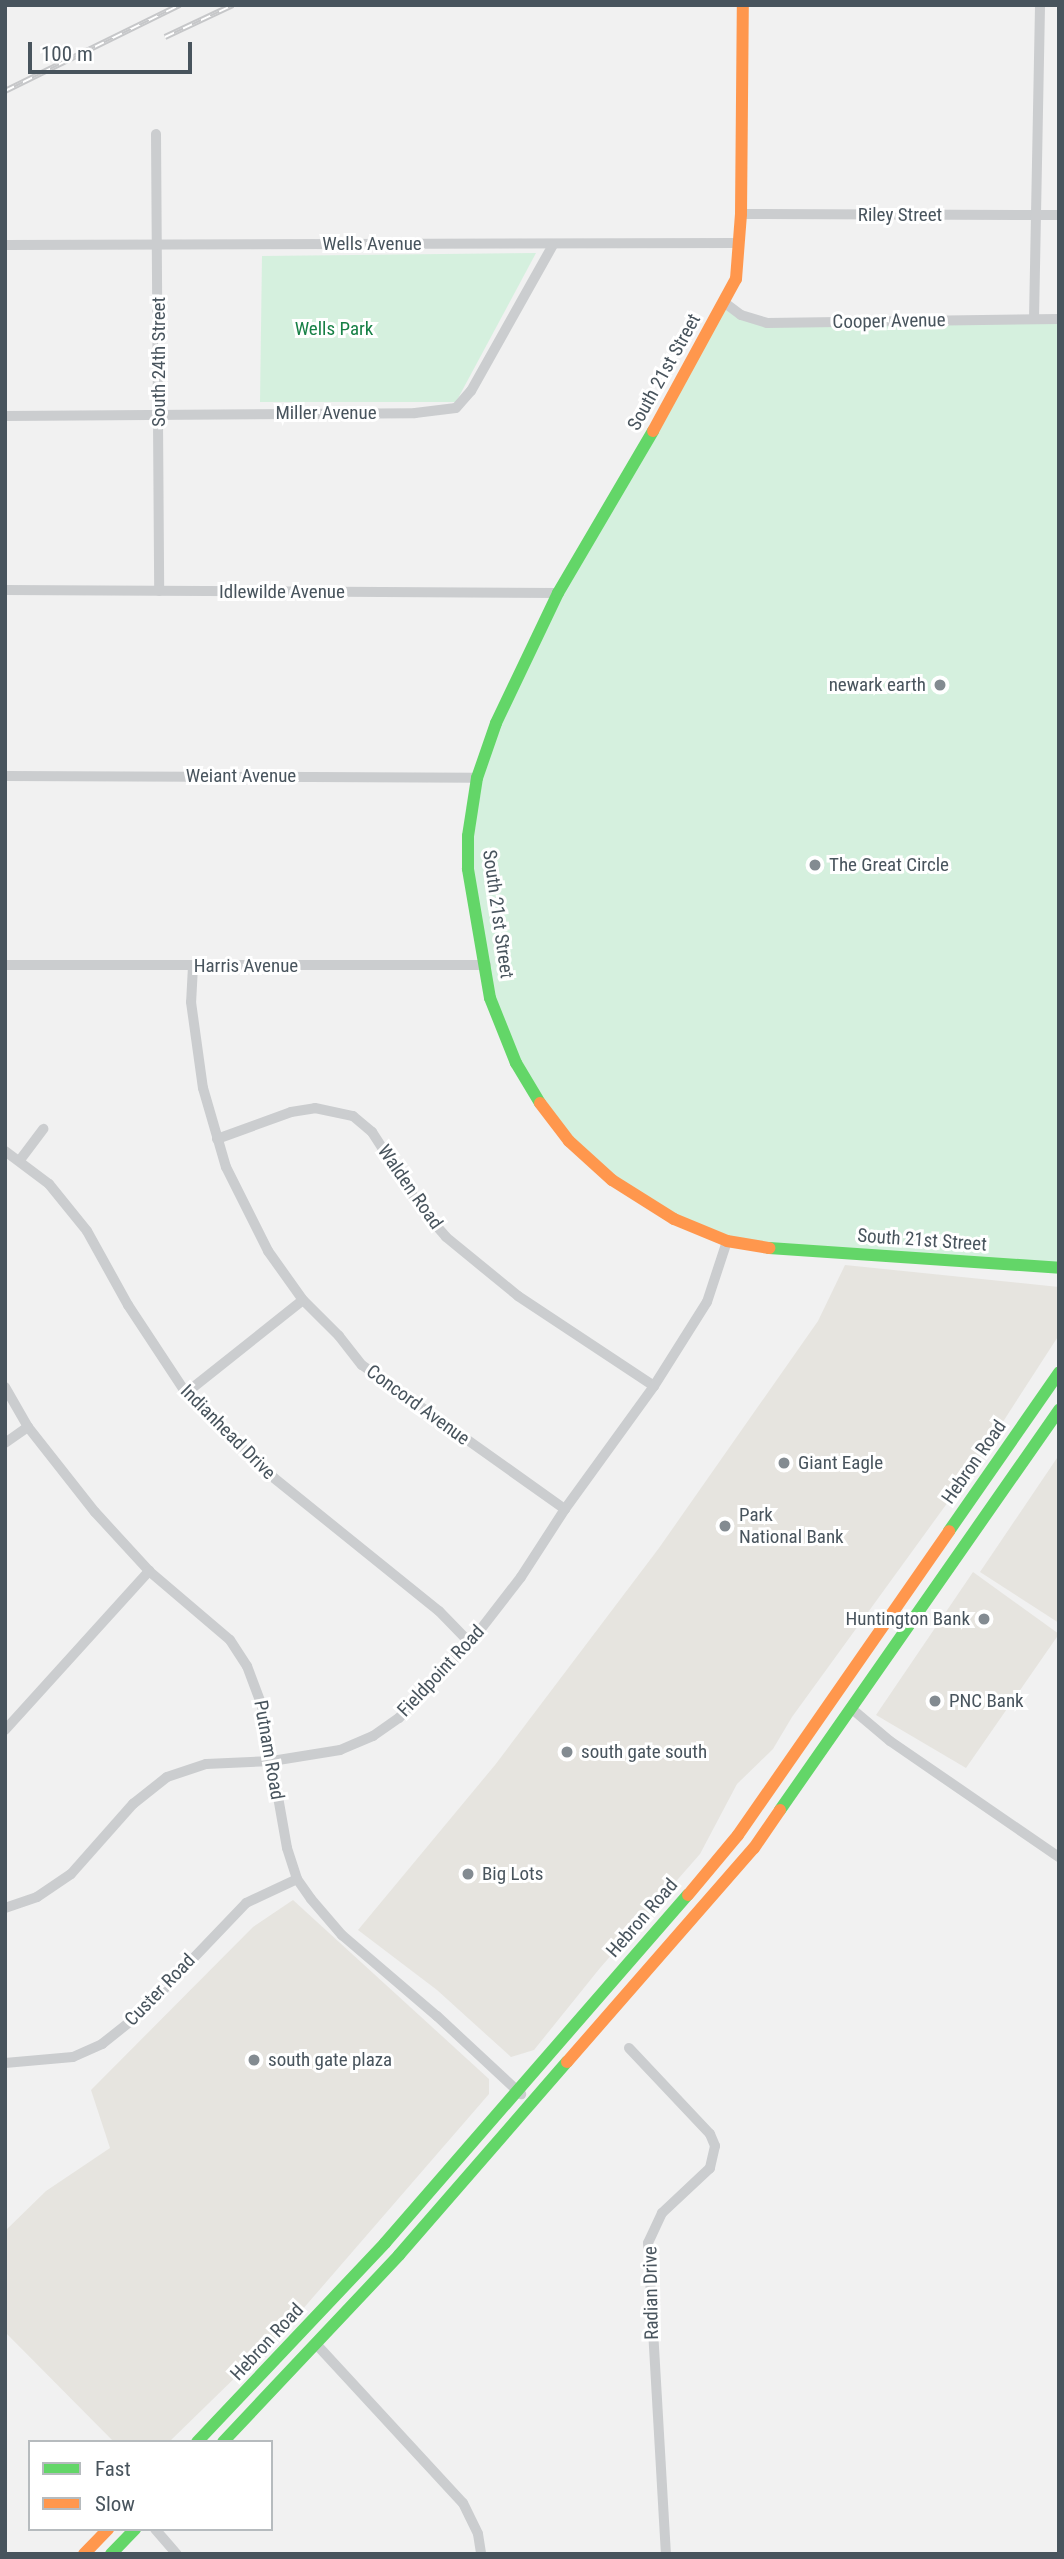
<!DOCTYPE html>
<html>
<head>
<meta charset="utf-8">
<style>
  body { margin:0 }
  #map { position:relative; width:1064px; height:2559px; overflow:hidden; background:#f1f1f1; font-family:"Roboto Condensed",sans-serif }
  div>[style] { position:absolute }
  .commercial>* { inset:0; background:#e6e4df }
  .green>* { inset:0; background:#d5f0de }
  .street>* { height:10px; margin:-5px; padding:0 5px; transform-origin:5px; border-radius:5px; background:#cbcdcf }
  .fast>* { height:12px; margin:-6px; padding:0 6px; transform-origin:6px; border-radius:6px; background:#63d668 }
  .slow>* { height:12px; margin:-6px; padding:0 6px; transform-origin:6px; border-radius:6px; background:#ff974d }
  .rail>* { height:6px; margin-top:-3px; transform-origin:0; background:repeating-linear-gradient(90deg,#fff 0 10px,#c6c7c9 0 20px); box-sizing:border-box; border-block:2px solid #c6c7c9 }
  .dots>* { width:19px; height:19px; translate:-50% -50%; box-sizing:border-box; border:4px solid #fff; border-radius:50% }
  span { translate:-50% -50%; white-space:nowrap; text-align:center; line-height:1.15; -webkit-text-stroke:6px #fff; paint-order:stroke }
  .street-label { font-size:19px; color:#48545d }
  .park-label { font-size:19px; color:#178046 }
  .poi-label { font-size:19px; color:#48545d }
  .right { translate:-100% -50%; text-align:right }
  .left { translate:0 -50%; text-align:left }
  .frame { position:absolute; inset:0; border:7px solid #48545d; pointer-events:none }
  .legend { position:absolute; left:28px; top:2440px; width:245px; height:91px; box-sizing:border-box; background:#fff; border:2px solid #b6bbbe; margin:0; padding:9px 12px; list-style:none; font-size:21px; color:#48545d }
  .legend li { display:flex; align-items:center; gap:14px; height:35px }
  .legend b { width:35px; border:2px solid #b6bbbe }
  .scale { position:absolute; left:28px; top:42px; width:164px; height:32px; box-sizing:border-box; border:4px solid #48545d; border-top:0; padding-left:9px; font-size:21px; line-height:24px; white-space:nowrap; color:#48545d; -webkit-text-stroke:5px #fff; paint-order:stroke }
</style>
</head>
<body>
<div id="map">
  <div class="commercial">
    <div style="clip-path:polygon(845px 1265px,1059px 1287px,1059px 1335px,977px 1462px,792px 1717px,773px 1749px,737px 1784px,700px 1854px,600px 1968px,534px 2050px,511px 2057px,437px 1990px,358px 1930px,495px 1765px,659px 1548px,818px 1321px)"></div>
    <div style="clip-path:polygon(1059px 1455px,1059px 1623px,980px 1572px)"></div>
    <div style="clip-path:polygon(973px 1572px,1059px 1634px,966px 1768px,876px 1715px)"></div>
    <div style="clip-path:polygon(293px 1900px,489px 2079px,489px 2094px,289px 2325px,169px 2442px,114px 2442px,5px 2332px,5px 2231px,46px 2191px,110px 2148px,91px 2090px,253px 1927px)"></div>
  </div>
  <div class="green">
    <div style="clip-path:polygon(536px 253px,456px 402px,260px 402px,262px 256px)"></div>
    <div style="clip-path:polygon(725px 303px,767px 323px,1059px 319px,1059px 1268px,770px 1248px,674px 1219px,569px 1141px,505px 1040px,468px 869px,477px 778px,558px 593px)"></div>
  </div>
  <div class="street">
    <div style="left:156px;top:134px;width:457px;rotate:89.6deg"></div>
    <div style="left:741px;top:214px;width:318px;rotate:0.2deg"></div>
    <div style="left:5px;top:245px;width:734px;rotate:-0.16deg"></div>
    <div style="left:725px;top:303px;width:20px;rotate:37deg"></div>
    <div style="left:741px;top:315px;width:27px;rotate:17deg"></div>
    <div style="left:767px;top:323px;width:292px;rotate:-0.8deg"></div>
    <div style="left:1034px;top:319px;width:314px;rotate:-88.9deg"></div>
    <div style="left:5px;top:416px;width:410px;rotate:-0.4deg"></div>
    <div style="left:415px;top:413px;width:41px;rotate:-7deg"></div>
    <div style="left:456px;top:408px;width:23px;rotate:-49deg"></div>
    <div style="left:471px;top:391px;width:167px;rotate:-60.7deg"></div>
    <div style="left:5px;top:590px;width:553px;rotate:0.31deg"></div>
    <div style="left:5px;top:776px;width:472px;rotate:0.2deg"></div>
    <div style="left:5px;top:965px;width:481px"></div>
    <div style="left:193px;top:966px;width:36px;rotate:93deg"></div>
    <div style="left:191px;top:1002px;width:87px;rotate:82.1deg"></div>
    <div style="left:203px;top:1088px;width:82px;rotate:73.8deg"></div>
    <div style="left:226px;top:1167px;width:94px;rotate:63.4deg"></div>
    <div style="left:268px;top:1251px;width:60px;rotate:54.5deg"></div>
    <div style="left:303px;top:1300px;width:51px;rotate:45deg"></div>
    <div style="left:339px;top:1336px;width:37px;rotate:52deg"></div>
    <div style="left:362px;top:1365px;width:249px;rotate:35.4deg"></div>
    <div style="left:217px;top:1139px;width:79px;rotate:-20deg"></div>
    <div style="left:291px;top:1112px;width:24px;rotate:-9deg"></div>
    <div style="left:315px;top:1108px;width:39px;rotate:12deg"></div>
    <div style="left:353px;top:1116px;width:25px;rotate:40deg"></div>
    <div style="left:372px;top:1132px;width:90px;rotate:57.2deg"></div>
    <div style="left:421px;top:1208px;width:38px;rotate:49deg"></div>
    <div style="left:446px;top:1237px;width:93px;rotate:39.3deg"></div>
    <div style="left:518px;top:1296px;width:163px;rotate:33.5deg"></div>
    <div style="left:5px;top:1151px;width:55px;rotate:36.9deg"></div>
    <div style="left:49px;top:1184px;width:60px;rotate:51deg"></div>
    <div style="left:87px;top:1231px;width:85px;rotate:61deg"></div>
    <div style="left:128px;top:1305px;width:105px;rotate:56.6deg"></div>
    <div style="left:186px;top:1393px;width:122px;rotate:44deg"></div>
    <div style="left:274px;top:1478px;width:212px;rotate:38.9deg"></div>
    <div style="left:439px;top:1611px;width:45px;rotate:45.9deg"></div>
    <div style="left:20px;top:1160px;width:39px;rotate:-53deg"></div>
    <div style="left:5px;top:1387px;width:46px;rotate:60.1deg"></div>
    <div style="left:28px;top:1427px;width:108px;rotate:51.8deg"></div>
    <div style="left:95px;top:1512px;width:80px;rotate:47.5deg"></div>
    <div style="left:149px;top:1571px;width:106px;rotate:40.4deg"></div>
    <div style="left:230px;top:1640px;width:31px;rotate:57deg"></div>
    <div style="left:247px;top:1666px;width:43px;rotate:69.4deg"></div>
    <div style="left:262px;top:1706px;width:144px;rotate:80deg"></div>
    <div style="left:287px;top:1848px;width:33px;rotate:72deg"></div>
    <div style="left:297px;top:1879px;width:24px;rotate:55deg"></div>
    <div style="left:311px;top:1899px;width:48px;rotate:49.3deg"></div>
    <div style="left:342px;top:1935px;width:125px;rotate:40.5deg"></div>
    <div style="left:437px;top:2016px;width:115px;rotate:42.9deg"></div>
    <div style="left:186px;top:1393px;width:149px;rotate:-38.5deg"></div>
    <div style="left:5px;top:1443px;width:28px;rotate:-35deg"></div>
    <div style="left:852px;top:1709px;width:50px;rotate:40.1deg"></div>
    <div style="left:890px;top:1741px;width:205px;rotate:34.5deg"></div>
    <div style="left:5px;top:1730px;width:215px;rotate:-47.8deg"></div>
    <div style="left:5px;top:1908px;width:34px;rotate:-19deg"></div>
    <div style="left:37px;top:1897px;width:41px;rotate:-34.1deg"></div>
    <div style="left:71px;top:1874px;width:94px;rotate:-48.5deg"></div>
    <div style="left:133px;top:1804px;width:43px;rotate:-38.5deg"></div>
    <div style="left:167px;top:1777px;width:41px;rotate:-18.4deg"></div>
    <div style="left:206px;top:1764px;width:66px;rotate:-2.6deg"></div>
    <div style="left:272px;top:1761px;width:69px;rotate:-9.2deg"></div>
    <div style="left:340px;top:1750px;width:36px;rotate:-23deg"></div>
    <div style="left:373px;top:1736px;width:32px;rotate:-35deg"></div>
    <div style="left:399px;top:1718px;width:103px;rotate:-46.6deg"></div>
    <div style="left:470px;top:1643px;width:83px;rotate:-52.3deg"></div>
    <div style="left:521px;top:1577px;width:81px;rotate:-57.1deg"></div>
    <div style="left:565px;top:1509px;width:152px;rotate:-54.1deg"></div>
    <div style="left:654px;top:1386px;width:99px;rotate:-57.8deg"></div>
    <div style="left:707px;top:1302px;width:64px;rotate:-71.8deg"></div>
    <div style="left:629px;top:2048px;width:118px;rotate:46.7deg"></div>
    <div style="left:710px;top:2134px;width:13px;rotate:67deg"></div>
    <div style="left:715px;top:2146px;width:23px;rotate:103deg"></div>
    <div style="left:710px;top:2168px;width:66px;rotate:136.8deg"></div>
    <div style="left:662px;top:2213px;width:33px;rotate:115deg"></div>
    <div style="left:648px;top:2243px;width:312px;rotate:86.7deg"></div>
    <div style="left:5px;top:2063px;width:68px;rotate:-5deg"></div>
    <div style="left:73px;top:2057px;width:32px;rotate:-24deg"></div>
    <div style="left:102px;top:2044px;width:50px;rotate:-38.5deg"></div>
    <div style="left:141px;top:2013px;width:152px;rotate:-46.3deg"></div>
    <div style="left:246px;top:1903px;width:56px;rotate:-25.2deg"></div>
    <div style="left:317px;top:2345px;width:215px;rotate:47.3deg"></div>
    <div style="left:463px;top:2503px;width:34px;rotate:64deg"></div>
    <div style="left:478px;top:2534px;width:20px;rotate:81deg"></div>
    <div style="left:155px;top:2529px;width:33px;rotate:49deg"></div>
  </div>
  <div class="fast">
    <div style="left:540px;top:1103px;width:47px;rotate:-121deg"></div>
    <div style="left:516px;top:1063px;width:70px;rotate:-111.8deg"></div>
    <div style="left:490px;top:998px;width:131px;rotate:-99.7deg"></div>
    <div style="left:468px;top:869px;width:33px;rotate:-90deg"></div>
    <div style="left:468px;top:836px;width:59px;rotate:-81.2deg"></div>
    <div style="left:477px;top:778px;width:58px;rotate:-70.9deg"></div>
    <div style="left:496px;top:723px;width:144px;rotate:-64.5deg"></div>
    <div style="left:558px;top:593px;width:188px;rotate:-59.6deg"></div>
    <div style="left:769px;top:1248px;width:291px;rotate:3.9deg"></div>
    <div style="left:949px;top:1531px;width:193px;rotate:-55.2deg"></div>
    <div style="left:780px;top:1810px;width:488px;rotate:-55.1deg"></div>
    <div style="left:197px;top:2442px;width:274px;rotate:-46.6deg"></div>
    <div style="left:385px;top:2243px;width:461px;rotate:-49deg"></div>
    <div style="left:223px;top:2442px;width:257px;rotate:-46.7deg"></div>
    <div style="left:399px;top:2255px;width:256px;rotate:-49deg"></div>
    <div style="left:111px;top:2554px;width:35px;rotate:-46deg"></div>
  </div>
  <div class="slow">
    <div style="left:653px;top:431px;width:173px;rotate:-61.4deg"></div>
    <div style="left:736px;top:279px;width:65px;rotate:-85.6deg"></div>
    <div style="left:741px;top:214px;width:209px;rotate:-89.5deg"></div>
    <div style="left:540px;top:1103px;width:48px;rotate:52.7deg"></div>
    <div style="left:569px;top:1141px;width:58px;rotate:42.2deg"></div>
    <div style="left:612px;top:1180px;width:73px;rotate:32.2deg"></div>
    <div style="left:674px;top:1219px;width:57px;rotate:22.5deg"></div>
    <div style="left:727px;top:1241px;width:43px;rotate:9.5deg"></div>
    <div style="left:688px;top:1895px;width:78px;rotate:-50.2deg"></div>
    <div style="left:738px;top:1835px;width:370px;rotate:-55.2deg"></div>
    <div style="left:567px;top:2062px;width:284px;rotate:-48.9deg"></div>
    <div style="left:754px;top:1848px;width:46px;rotate:-55.6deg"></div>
    <div style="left:84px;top:2554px;width:35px;rotate:-46deg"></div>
  </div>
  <div class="rail">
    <div style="left:165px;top:37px;width:75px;rotate:-25.2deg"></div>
    <div style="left:5px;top:91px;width:195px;rotate:-26.2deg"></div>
  </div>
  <div class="dots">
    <div style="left:940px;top:685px;background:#838b91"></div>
    <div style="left:815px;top:865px;background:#838b91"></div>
    <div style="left:784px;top:1463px;background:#838b91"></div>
    <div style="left:725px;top:1526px;background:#838b91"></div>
    <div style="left:984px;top:1619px;background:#838b91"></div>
    <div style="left:935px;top:1701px;background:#838b91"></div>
    <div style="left:567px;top:1752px;background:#838b91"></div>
    <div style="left:468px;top:1874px;background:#838b91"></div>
    <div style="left:254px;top:2060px;background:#838b91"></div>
  </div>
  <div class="street-label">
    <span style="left:900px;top:215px">Riley Street</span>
    <span style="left:372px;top:244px">Wells Avenue</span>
    <span style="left:889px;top:321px;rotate:-1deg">Cooper Avenue</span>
    <span style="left:159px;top:362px;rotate:-90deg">South 24th Street</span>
    <span style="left:664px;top:372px;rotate:-61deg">South 21st Street</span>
    <span style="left:326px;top:413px">Miller Avenue</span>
    <span style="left:282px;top:592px">Idlewilde Avenue</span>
    <span style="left:241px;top:776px">Weiant Avenue</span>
    <span style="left:498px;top:914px;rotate:82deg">South 21st Street</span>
    <span style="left:246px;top:966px">Harris Avenue</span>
    <span style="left:410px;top:1187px;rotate:55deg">Walden Road</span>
    <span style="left:922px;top:1240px;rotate:4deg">South 21st Street</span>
    <span style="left:418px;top:1405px;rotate:36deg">Concord Avenue</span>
    <span style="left:228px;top:1432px;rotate:45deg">Indianhead Drive</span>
    <span style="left:974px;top:1462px;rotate:-55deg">Hebron Road</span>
    <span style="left:441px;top:1671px;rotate:-47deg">Fieldpoint Road</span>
    <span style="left:269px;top:1750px;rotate:80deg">Putnam Road</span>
    <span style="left:642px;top:1918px;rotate:-49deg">Hebron Road</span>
    <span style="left:160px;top:1990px;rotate:-46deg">Custer Road</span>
    <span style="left:651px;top:2293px;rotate:-91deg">Radian Drive</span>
    <span style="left:267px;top:2342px;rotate:-47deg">Hebron Road</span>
  </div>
  <div class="park-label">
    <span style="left:334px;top:329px">Wells Park</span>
  </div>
  <div class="poi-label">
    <span class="right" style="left:926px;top:685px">newark earth</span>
    <span class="left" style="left:829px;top:865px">The Great Circle</span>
    <span class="left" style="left:798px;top:1463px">Giant Eagle</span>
    <span class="left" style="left:739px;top:1526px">Park<br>National Bank</span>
    <span class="right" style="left:970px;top:1619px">Huntington Bank</span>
    <span class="left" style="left:949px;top:1701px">PNC Bank</span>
    <span class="left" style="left:581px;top:1752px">south gate south</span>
    <span class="left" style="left:482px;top:1874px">Big Lots</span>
    <span class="left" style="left:268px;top:2060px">south gate plaza</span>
  </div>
  <div class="frame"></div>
  <ul class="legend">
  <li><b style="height:9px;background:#63d668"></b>Fast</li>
  <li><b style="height:9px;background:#ff974d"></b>Slow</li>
  </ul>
  <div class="scale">100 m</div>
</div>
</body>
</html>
